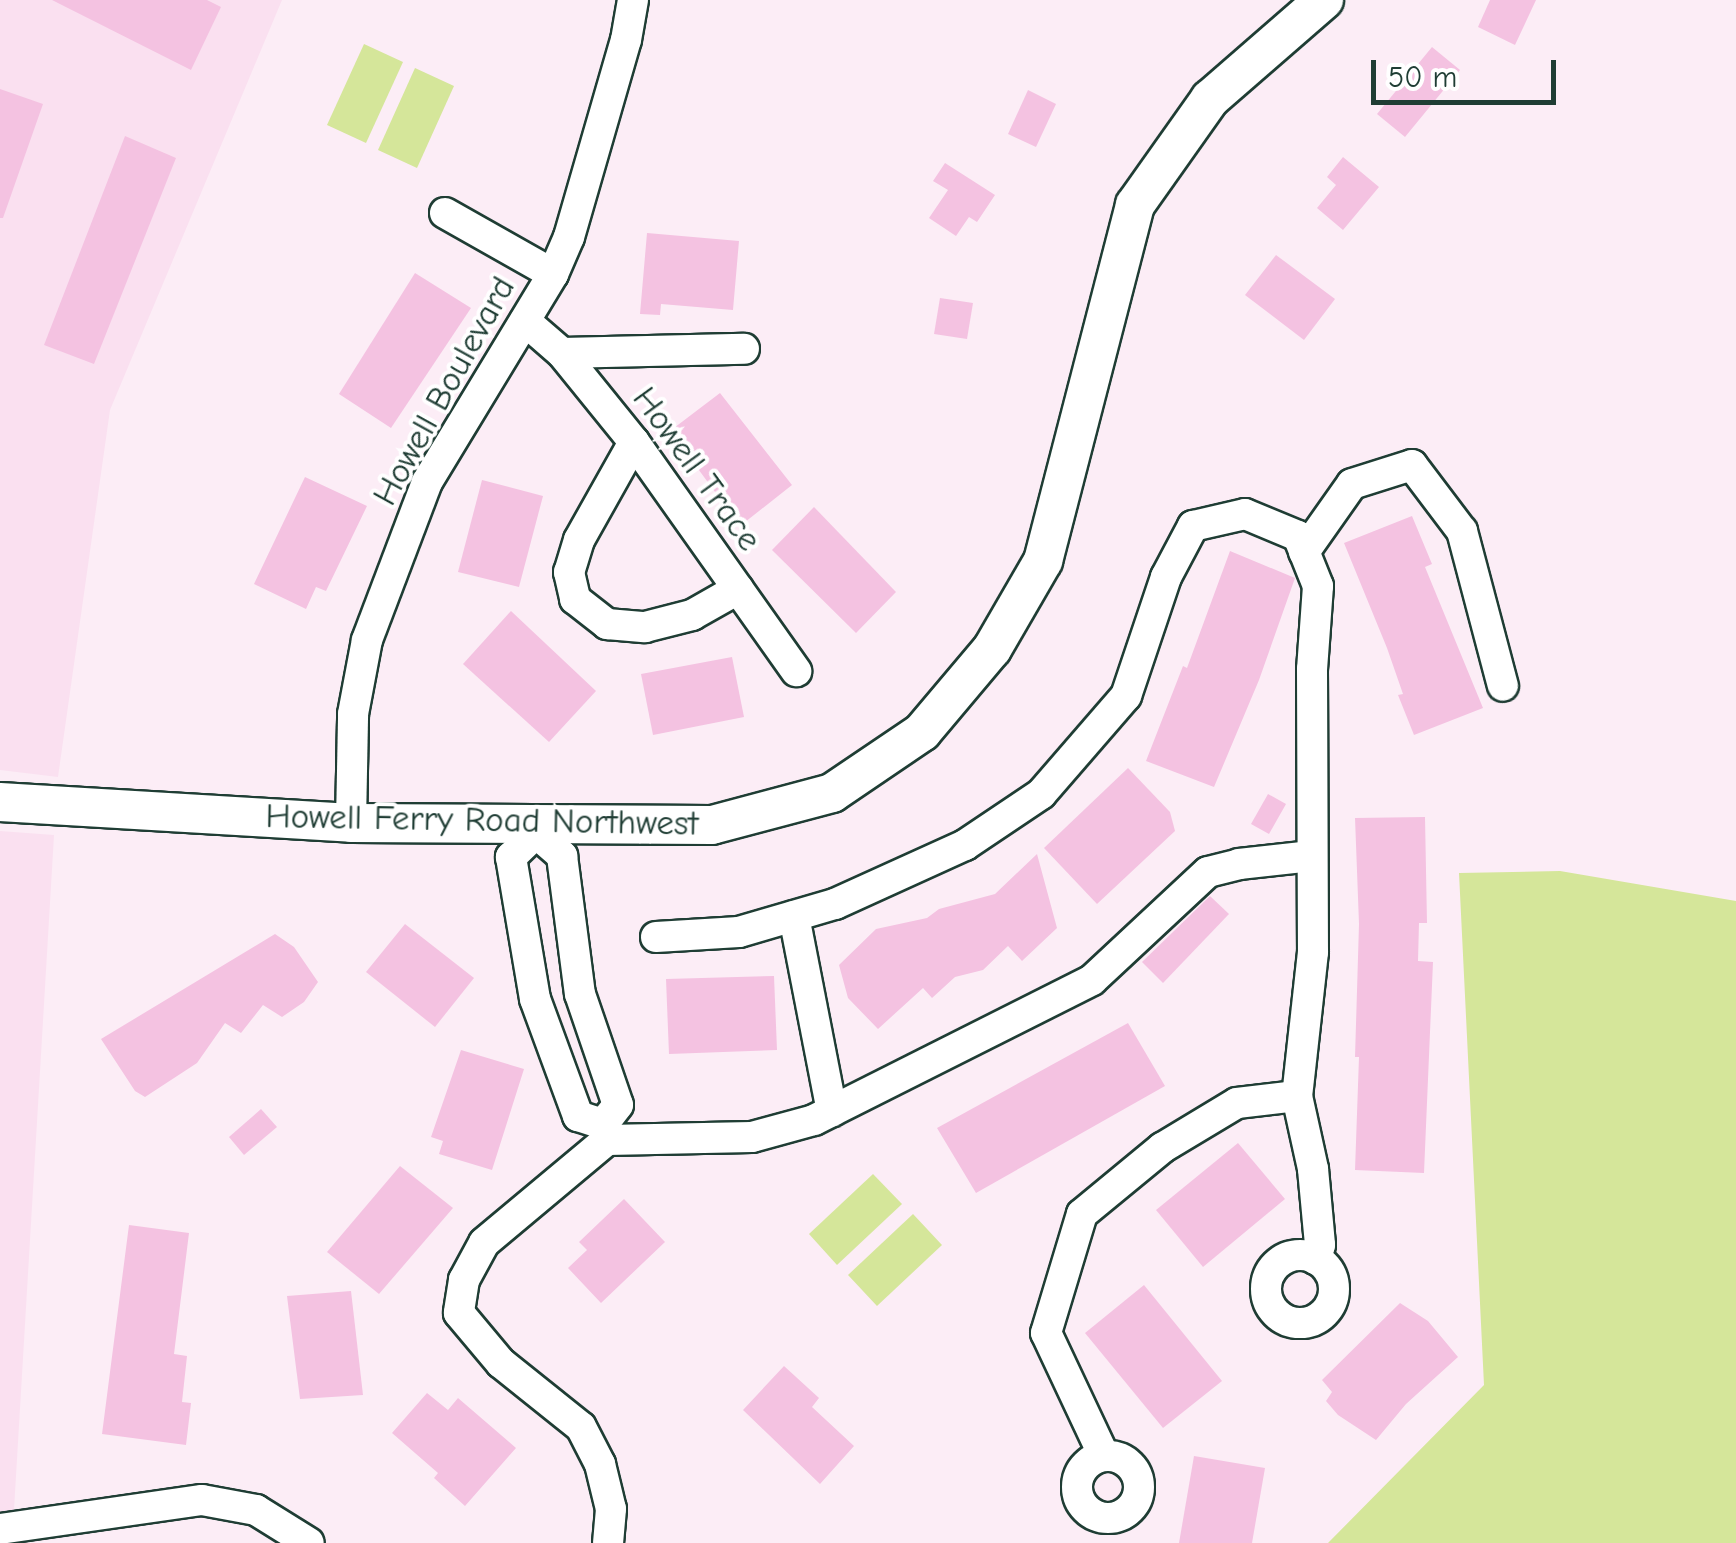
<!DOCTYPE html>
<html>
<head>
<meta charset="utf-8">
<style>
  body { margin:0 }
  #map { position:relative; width:1736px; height:1543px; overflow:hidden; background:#fcedf6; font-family:"Comic Neue",sans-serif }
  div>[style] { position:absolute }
  .built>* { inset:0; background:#fae0f0 }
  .green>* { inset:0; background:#d5e69a }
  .building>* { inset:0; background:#f4c2e1 }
  .roads { filter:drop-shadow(2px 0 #1f3d34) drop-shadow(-2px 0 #1f3d34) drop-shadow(0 2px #1f3d34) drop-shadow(0 -2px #1f3d34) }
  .minor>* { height:30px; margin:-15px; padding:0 15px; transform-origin:15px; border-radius:15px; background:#fff }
  .minor>.ring { margin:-15px; padding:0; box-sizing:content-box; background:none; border:30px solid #fff; border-radius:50% }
  .tertiary>* { height:38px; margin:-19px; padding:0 19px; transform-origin:19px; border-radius:19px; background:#fff }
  span { translate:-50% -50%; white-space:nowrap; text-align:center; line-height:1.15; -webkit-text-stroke:8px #fff; paint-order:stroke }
  .street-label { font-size:35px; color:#1f3d34 }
  .scale { position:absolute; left:1371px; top:60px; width:185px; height:45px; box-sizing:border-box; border:5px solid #1f3d34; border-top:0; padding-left:12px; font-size:30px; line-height:35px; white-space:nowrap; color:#1f3d34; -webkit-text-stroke:8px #fff; paint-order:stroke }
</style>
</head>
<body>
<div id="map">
  <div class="built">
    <div style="clip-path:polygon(0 0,282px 0,110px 410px,58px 777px,0 770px)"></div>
    <div style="clip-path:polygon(0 831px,54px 835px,12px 1543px,0 1543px)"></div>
  </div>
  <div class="green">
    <div style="clip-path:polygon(364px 44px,403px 62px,366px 143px,327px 125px)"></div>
    <div style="clip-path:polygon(415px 68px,454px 86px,417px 168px,378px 150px)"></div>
    <div style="clip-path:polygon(1560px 871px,1736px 901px,1736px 1543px,1328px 1543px,1484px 1385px,1459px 873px)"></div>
    <div style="clip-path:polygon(873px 1174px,902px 1204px,837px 1265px,809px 1234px)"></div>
    <div style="clip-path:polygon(913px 1214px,942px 1245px,877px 1306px,848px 1275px)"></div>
  </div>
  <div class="building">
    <div style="clip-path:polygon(52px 0,207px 0,221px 7px,191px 70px)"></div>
    <div style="clip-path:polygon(1490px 0,1536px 0,1515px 45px,1478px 27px)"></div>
    <div style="clip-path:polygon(1432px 47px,1460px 70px,1405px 137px,1377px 114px)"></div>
    <div style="clip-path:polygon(0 89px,43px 104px,3px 218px,0 218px)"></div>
    <div style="clip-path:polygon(1028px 90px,1056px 104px,1036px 147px,1008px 134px)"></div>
    <div style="clip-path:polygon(125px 136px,176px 158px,94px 364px,44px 345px)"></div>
    <div style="clip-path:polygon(1343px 157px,1379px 187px,1343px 230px,1317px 208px,1336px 185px,1327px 177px)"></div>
    <div style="clip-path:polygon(945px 163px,995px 195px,977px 222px,969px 217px,956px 236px,929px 218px,948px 190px,933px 181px)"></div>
    <div style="clip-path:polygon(647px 233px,739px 241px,733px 310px,661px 304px,660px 315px,640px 314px)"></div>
    <div style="clip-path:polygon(1276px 255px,1335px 299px,1304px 340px,1245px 295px)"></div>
    <div style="clip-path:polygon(415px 273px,471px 308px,391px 428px,339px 394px)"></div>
    <div style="clip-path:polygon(940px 298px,973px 303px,967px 339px,934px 334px)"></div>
    <div style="clip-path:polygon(720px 393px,792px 485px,740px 526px,693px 462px,690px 465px,666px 434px)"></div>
    <div style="clip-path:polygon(305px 477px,367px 506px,326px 591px,316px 587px,306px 609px,254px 584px)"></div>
    <div style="clip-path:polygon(482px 480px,543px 496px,519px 587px,458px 572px)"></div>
    <div style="clip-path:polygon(814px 507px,896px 592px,856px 633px,772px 550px)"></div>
    <div style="clip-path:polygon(1412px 516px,1432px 564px,1425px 567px,1483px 708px,1414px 735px,1398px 695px,1403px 694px,1387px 648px,1344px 543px)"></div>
    <div style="clip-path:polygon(1230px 551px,1295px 578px,1259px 680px,1214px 787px,1146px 761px,1183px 666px,1187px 668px)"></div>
    <div style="clip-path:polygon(511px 611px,596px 691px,549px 742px,463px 664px)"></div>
    <div style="clip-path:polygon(732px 657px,744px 717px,653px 735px,641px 674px)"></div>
    <div style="clip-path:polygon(1128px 768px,1170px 812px,1175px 831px,1097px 904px,1044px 848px)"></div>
    <div style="clip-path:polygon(1268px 794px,1286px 804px,1269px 834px,1251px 824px)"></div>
    <div style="clip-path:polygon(1425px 817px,1427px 923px,1419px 923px,1418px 961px,1433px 962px,1424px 1173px,1355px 1170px,1359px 1057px,1355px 1057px,1359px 924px,1355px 818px)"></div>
    <div style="clip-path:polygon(1037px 854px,1057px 928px,1022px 961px,1008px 946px,983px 970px,955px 977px,932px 998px,923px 988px,878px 1029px,848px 998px,839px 965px,876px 929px,927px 918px,939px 909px,995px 894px)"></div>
    <div style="clip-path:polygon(1210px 896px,1229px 914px,1163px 983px,1142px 962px)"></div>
    <div style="clip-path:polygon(405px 924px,474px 978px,435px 1027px,366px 972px)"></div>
    <div style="clip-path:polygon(275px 934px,294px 947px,318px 982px,304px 1002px,282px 1017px,263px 1005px,241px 1033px,225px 1023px,197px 1063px,145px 1097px,135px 1091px,101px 1039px)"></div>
    <div style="clip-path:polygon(774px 976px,777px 1050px,669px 1054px,666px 979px)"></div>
    <div style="clip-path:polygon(1128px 1023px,1165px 1086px,976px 1193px,937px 1128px)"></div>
    <div style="clip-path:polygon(461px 1050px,524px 1069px,492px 1170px,439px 1154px,443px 1141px,431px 1137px)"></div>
    <div style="clip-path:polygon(261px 1109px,277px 1127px,244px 1155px,229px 1137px)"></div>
    <div style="clip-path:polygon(1238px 1143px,1285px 1199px,1203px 1267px,1156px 1210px)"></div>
    <div style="clip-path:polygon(400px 1166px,453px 1208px,379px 1294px,327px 1252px)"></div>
    <div style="clip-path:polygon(624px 1199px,665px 1242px,601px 1303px,568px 1268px,587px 1250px,579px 1242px)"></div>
    <div style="clip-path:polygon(129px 1225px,189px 1233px,174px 1354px,187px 1356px,182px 1402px,191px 1403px,186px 1445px,102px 1434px)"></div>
    <div style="clip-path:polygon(1144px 1285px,1222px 1381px,1163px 1428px,1085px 1333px)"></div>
    <div style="clip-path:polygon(351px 1291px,363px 1395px,300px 1399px,287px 1296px)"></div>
    <div style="clip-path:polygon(1400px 1303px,1428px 1321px,1458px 1357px,1406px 1404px,1376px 1440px,1338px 1415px,1326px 1401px,1332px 1392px,1322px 1380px)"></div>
    <div style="clip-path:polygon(784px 1366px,819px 1398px,812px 1407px,854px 1446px,820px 1484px,743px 1410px)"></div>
    <div style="clip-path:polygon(427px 1393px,448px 1410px,458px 1398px,516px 1448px,465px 1506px,434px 1478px,438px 1473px,392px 1433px)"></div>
    <div style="clip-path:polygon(1194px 1456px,1265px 1468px,1252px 1543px,1179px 1543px)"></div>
  </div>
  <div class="roads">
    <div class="minor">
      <div style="left:445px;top:213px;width:124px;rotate:29.5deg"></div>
      <div style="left:525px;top:321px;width:49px;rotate:40.9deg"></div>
      <div style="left:562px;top:353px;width:114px;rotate:51deg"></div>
      <div style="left:634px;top:442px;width:281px;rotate:54.7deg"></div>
      <div style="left:562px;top:353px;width:182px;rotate:-1.3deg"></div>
      <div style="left:634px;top:442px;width:112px;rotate:119.3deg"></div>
      <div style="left:579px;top:540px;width:34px;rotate:107deg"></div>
      <div style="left:569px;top:572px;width:28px;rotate:77deg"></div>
      <div style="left:575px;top:599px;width:41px;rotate:38deg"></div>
      <div style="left:607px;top:624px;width:38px;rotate:5deg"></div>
      <div style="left:645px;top:627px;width:49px;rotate:-14.3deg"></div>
      <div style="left:692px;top:615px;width:53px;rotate:-29.5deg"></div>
      <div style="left:1304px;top:552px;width:83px;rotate:-54.8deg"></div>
      <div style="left:1352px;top:484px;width:63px;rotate:-17.6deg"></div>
      <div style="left:1412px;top:465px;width:83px;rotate:52.9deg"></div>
      <div style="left:1462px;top:531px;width:160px;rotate:75.2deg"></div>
      <div style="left:535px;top:821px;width:12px;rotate:85deg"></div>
      <div style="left:536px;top:833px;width:35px;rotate:41deg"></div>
      <div style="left:562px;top:856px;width:139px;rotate:82.6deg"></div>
      <div style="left:580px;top:994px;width:117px;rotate:71.1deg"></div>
      <div style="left:618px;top:1105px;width:24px;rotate:128deg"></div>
      <div style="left:351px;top:823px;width:109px;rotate:-88.9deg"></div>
      <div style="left:353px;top:714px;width:75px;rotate:-79.3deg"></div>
      <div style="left:367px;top:640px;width:169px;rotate:-69.2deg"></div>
      <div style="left:427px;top:482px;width:243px;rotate:-58.8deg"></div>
      <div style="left:553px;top:274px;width:40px;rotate:-66.6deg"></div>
      <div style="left:569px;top:237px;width:205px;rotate:-73.9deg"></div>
      <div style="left:626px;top:40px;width:41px;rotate:-80.1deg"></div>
      <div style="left:536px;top:833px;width:35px;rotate:136deg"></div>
      <div style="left:511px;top:857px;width:144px;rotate:80.4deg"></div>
      <div style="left:535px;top:999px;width:125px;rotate:69.8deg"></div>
      <div style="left:578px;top:1116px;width:26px;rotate:18deg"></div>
      <div style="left:794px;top:916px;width:199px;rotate:79deg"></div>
      <div style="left:656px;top:937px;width:83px;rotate:-3.4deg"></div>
      <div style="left:739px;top:932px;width:100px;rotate:-16.3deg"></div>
      <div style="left:835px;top:904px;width:143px;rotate:-24.4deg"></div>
      <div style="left:965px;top:845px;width:92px;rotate:-33.9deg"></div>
      <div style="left:1041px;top:794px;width:130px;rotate:-49.1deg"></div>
      <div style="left:1126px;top:696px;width:126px;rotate:-71.4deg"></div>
      <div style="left:1166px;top:577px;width:58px;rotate:-62.1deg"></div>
      <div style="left:1193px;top:526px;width:53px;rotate:-13deg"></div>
      <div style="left:1245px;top:514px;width:57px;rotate:22.5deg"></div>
      <div style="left:1298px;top:536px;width:54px;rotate:68.2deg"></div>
      <div style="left:1318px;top:586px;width:83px;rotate:94.1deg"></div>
      <div style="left:1312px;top:669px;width:283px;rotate:89.8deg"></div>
      <div style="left:1313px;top:952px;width:145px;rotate:96.3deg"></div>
      <div style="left:1297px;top:1096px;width:75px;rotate:77.6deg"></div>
      <div style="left:1313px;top:1169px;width:76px;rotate:84.7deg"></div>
      <div style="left:1320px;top:1245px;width:15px;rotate:106deg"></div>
      <div style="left:603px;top:1124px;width:16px;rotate:76deg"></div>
      <div style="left:607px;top:1140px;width:160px;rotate:140.1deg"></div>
      <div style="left:484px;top:1243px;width:42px;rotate:118.4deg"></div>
      <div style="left:464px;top:1280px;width:33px;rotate:99deg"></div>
      <div style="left:459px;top:1313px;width:65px;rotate:50deg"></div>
      <div style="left:501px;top:1363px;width:102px;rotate:38.7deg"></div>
      <div style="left:581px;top:1427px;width:42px;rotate:62.8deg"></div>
      <div style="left:600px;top:1464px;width:46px;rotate:76.3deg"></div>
      <div style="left:611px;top:1509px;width:34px;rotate:95deg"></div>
      <div style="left:607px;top:1140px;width:145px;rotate:-1.2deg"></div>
      <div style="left:752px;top:1137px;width:64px;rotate:-15.3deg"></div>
      <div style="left:814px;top:1120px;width:311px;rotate:-26.7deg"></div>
      <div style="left:1092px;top:980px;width:158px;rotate:-43deg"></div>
      <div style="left:1208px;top:872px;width:32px;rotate:-14deg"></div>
      <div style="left:1239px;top:864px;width:73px;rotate:-6.3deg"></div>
      <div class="ring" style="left:1266px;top:1255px;width:38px;height:38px"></div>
      <div style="left:1104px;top:1456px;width:136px;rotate:-115.2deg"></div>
      <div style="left:1046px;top:1333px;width:124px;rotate:-73.2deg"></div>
      <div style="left:1082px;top:1214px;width:104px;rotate:-39.5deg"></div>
      <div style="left:1162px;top:1148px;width:87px;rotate:-31deg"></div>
      <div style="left:1237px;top:1103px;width:60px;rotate:-6.7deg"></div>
      <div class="ring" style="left:1077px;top:1456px;width:32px;height:32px"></div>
      <div style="left:0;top:1529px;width:204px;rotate:-8.2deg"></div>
      <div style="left:202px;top:1500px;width:55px;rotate:10.5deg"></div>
      <div style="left:256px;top:1510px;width:62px;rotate:31.9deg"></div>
    </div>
    <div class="tertiary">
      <div style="left:0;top:802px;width:352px;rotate:3.4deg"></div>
      <div style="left:351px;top:823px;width:361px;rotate:0.3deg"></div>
      <div style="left:712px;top:825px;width:124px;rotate:-14.9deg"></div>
      <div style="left:832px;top:793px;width:109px;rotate:-34.1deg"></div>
      <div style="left:922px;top:732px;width:109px;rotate:-49.9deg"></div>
      <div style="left:992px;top:649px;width:102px;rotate:-59.9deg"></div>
      <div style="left:1043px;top:561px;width:368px;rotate:-75.5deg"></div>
      <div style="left:1135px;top:205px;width:130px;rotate:-54.7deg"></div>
      <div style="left:1210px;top:99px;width:151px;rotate:-41deg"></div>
    </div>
  </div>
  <div class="street-label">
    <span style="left:444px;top:391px;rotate:-61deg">Howell Boulevard</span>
    <span style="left:697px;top:469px;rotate:54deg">Howell Trace</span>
    <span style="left:482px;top:820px;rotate:1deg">Howell Ferry Road Northwest</span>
  </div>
  <div class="scale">50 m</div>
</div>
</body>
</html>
